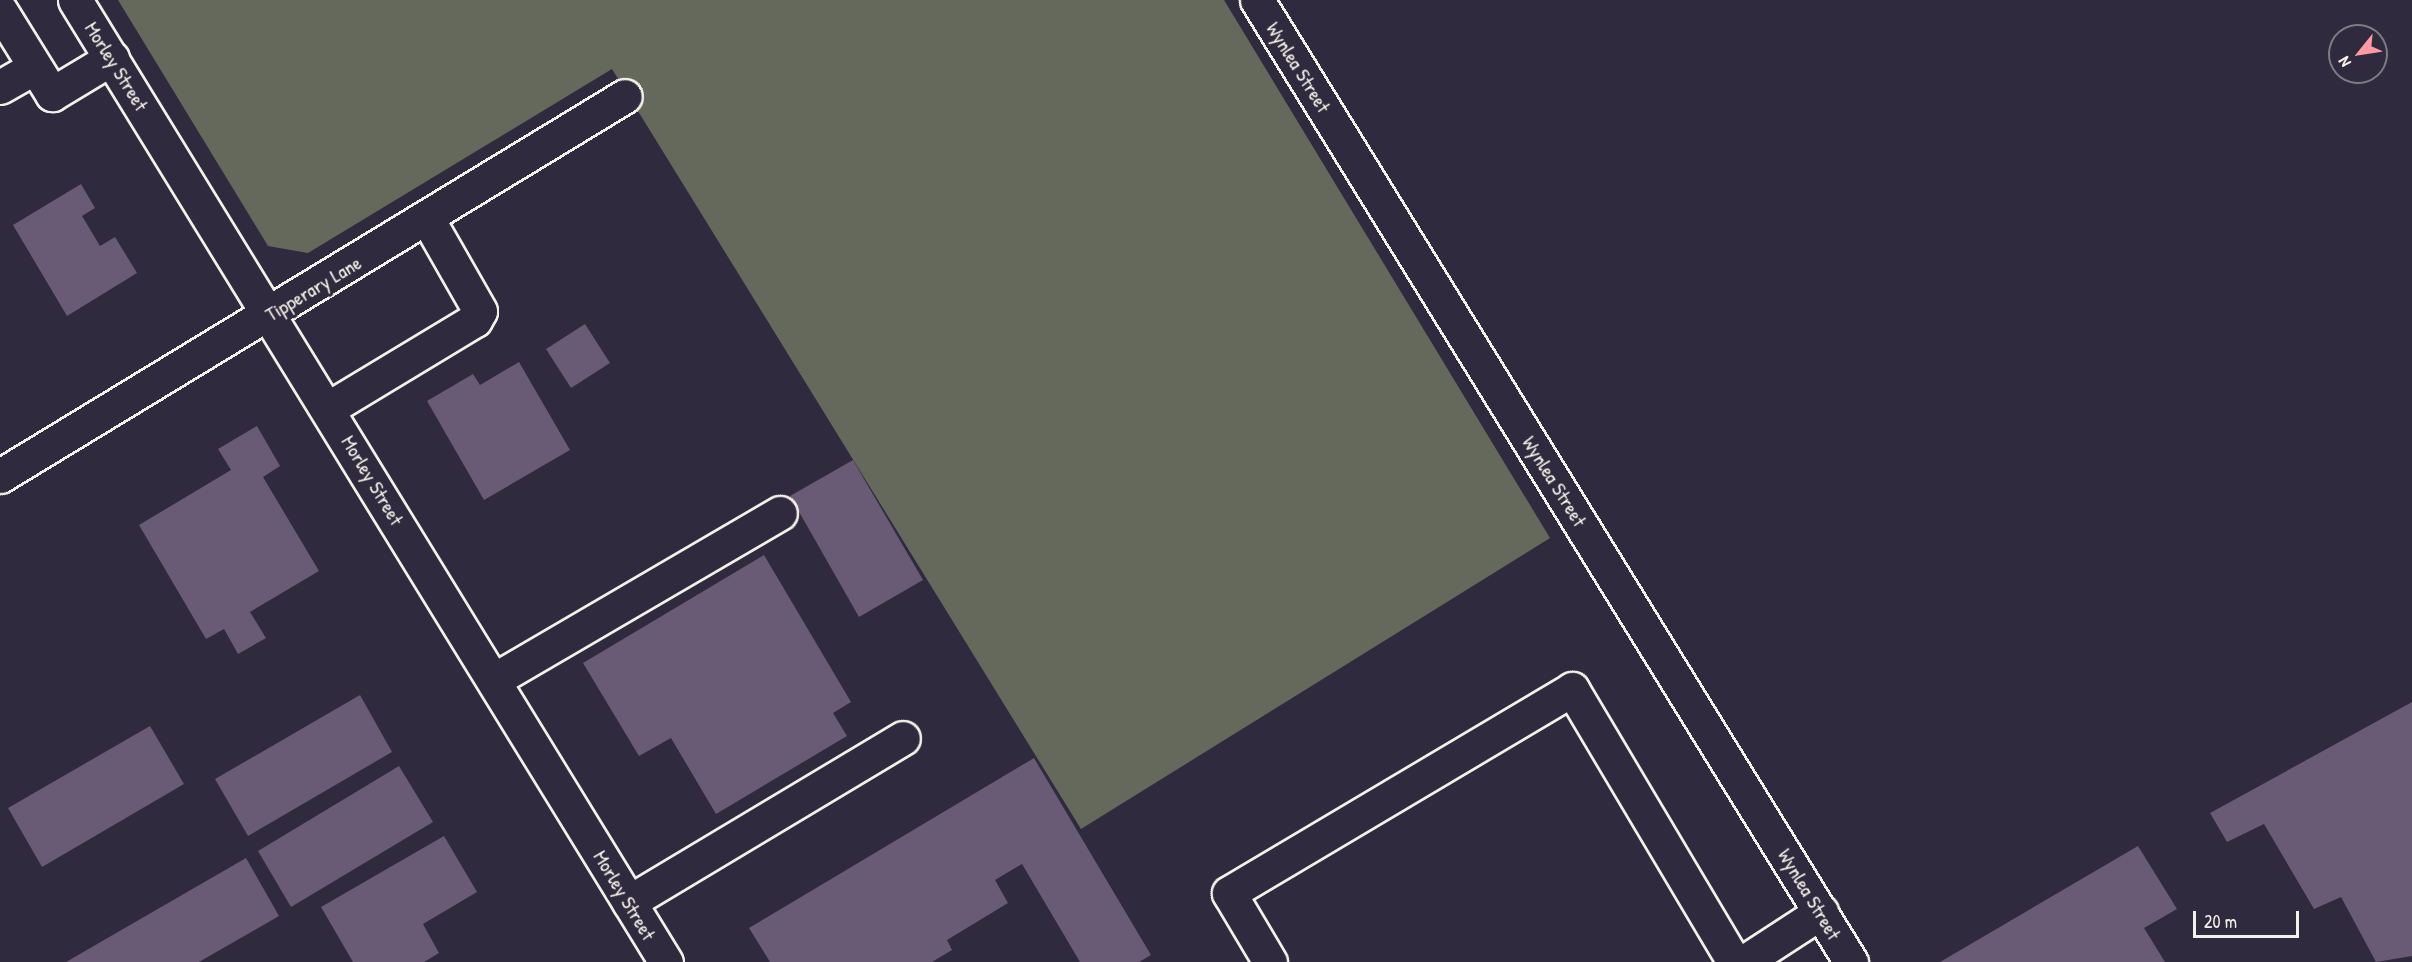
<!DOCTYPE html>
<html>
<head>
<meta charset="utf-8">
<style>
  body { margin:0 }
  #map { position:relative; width:2412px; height:962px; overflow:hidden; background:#2f2a3d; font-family:"Patrick Hand",sans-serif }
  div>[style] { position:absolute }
  .green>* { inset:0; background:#64695c }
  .building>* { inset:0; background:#695a75 }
  .roads { filter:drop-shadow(2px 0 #f4f1e8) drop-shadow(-2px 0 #f4f1e8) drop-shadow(0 2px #f4f1e8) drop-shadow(0 -2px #f4f1e8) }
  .minor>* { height:33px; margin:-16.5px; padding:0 16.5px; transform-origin:16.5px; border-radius:16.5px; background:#2f2a3d }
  span { translate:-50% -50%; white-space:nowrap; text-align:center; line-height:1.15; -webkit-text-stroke:6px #2f2a3d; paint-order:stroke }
  .street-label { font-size:20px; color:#f4f1e8 }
  .north { position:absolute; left:2328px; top:24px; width:60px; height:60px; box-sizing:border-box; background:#2f2a3d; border:2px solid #7e7a81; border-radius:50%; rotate:240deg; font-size:16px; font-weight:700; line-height:24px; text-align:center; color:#f4f1e8 }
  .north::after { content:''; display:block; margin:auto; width:21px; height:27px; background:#ff9aa2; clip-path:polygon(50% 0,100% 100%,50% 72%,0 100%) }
  .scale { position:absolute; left:2193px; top:911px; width:106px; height:27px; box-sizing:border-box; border:3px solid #f4f1e8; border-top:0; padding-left:8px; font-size:18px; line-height:21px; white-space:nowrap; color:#f4f1e8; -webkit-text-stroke:4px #2f2a3d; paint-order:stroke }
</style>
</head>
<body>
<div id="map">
  <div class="green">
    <div style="clip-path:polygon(118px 0,1224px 0,1550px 538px,1081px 829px,612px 69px,308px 253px,268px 246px)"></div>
  </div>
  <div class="building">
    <div style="clip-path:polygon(81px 184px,95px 208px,82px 216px,100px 246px,115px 237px,137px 273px,67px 316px,13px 225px)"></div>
    <div style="clip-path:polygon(585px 324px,610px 363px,571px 388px,546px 349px)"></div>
    <div style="clip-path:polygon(519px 362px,570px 450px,484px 500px,427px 401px,473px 374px,480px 385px)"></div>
    <div style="clip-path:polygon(257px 426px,280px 466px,263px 477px,319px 571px,250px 612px,266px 638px,238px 654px,224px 629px,206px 639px,139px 525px,231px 470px,218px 449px)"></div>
    <div style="clip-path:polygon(853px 460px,923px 580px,859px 617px,790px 496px)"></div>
    <div style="clip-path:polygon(764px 555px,851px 702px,833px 713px,847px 736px,716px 814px,671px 738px,639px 756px,583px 663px)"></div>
    <div style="clip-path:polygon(360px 695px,392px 752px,248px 836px,215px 779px)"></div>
    <div style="clip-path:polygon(2412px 702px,2412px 956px,2376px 962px,2341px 897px,2314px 909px,2264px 824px,2227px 842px,2210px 813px)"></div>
    <div style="clip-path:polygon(150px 726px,184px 784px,42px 867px,8px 808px)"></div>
    <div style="clip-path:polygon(1034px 758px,1151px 955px,1139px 962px,1080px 962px,1022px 864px,995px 880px,1008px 903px,947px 940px,952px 950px,932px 962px,770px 962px,749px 928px)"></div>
    <div style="clip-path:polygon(399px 766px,433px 822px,291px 907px,258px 851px)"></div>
    <div style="clip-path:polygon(444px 836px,477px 892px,423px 924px,439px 953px,424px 962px,353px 962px,321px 907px)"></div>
    <div style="clip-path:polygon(2138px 846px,2177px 909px,2144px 928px,2165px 962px,1940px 962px)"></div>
    <div style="clip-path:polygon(246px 858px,279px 916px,199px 962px,66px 962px)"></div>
  </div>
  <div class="roads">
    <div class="minor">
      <div style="left:75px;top:0;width:1129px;rotate:58.44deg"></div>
      <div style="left:1257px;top:0;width:1131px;rotate:58.31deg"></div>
      <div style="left:0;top:10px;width:99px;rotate:58.2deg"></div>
      <div style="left:52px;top:94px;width:70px;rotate:-31deg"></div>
      <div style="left:0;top:87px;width:40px;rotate:-29.7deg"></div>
      <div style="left:329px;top:408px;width:170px;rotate:-31.1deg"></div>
      <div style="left:475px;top:320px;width:10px;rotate:-61deg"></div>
      <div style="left:480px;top:311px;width:107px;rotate:-119.7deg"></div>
      <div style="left:0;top:476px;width:731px;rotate:-31.3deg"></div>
      <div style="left:494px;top:680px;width:331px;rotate:-30.3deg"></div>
      <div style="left:629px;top:902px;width:319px;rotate:-30.9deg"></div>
      <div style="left:1270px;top:962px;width:80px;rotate:-120.7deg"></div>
      <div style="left:1229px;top:893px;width:399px;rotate:-30.7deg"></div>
      <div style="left:1572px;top:689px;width:317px;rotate:59.3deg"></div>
      <div style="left:1744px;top:962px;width:92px;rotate:-33deg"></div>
    </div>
  </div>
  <div class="street-label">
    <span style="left:117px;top:66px;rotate:58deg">Morley Street</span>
    <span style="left:1299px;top:67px;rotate:58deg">Wynlea Street</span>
    <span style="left:313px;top:288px;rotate:-31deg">Tipperary Lane</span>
    <span style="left:373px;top:480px;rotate:59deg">Morley Street</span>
    <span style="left:1555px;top:481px;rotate:58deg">Wynlea Street</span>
    <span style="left:1810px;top:894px;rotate:59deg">Wynlea Street</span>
    <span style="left:625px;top:895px;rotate:59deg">Morley Street</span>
  </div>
  <div class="north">N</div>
  <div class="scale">20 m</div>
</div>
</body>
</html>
